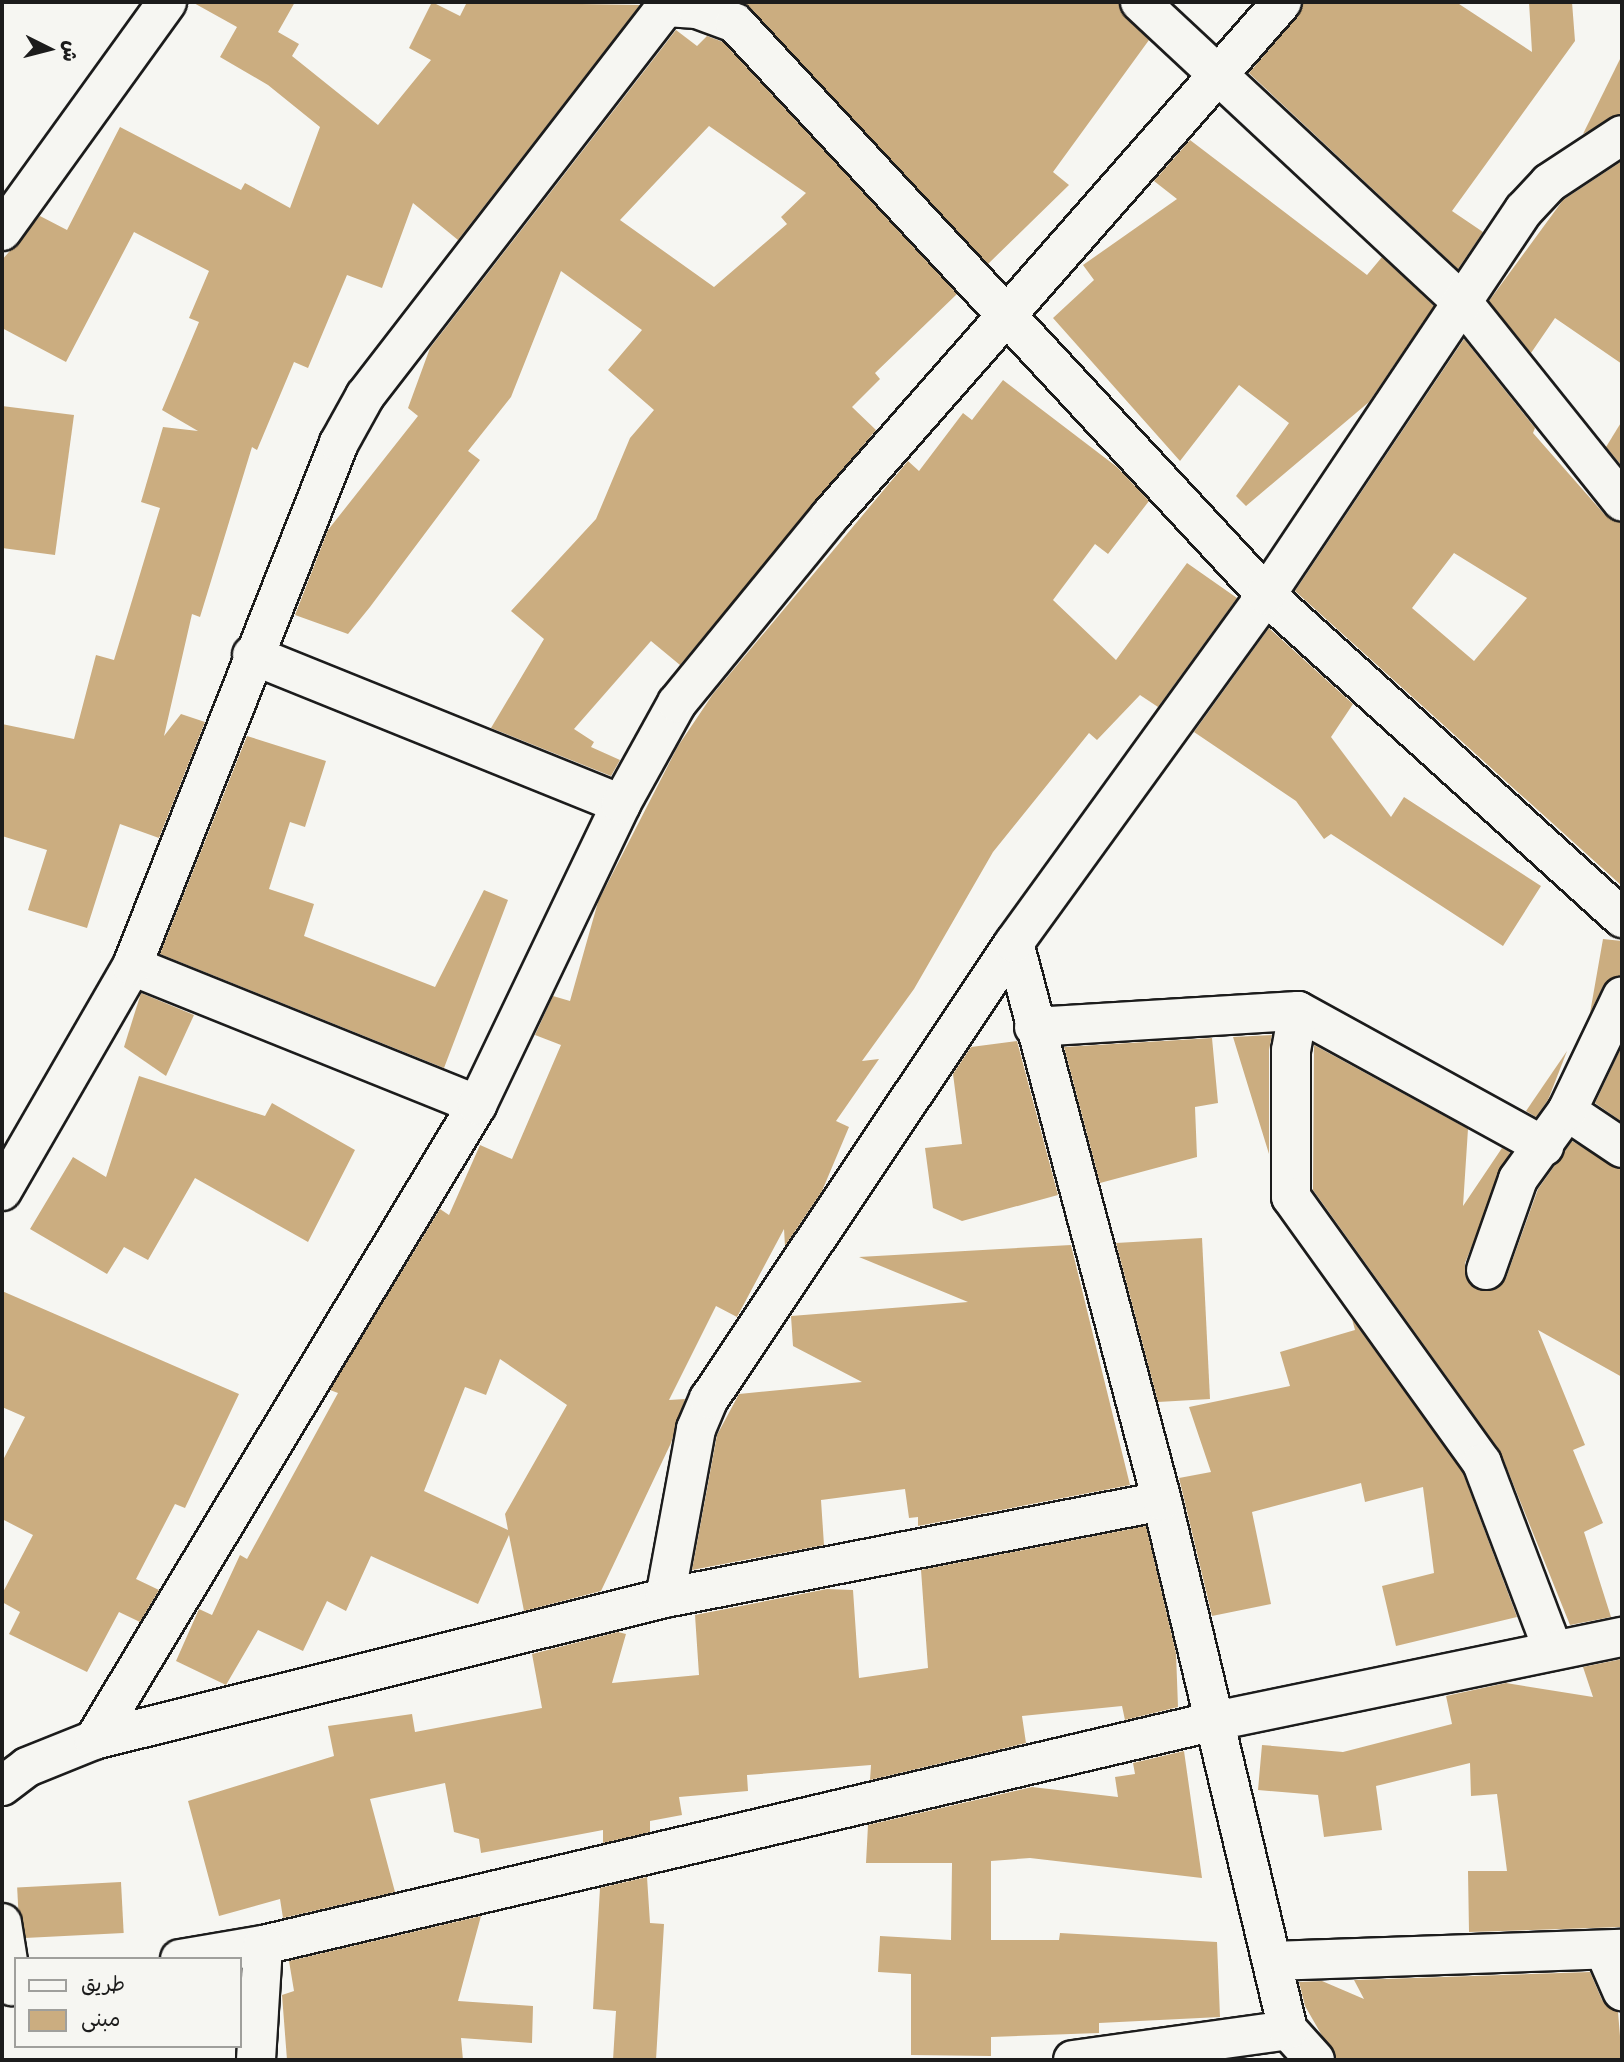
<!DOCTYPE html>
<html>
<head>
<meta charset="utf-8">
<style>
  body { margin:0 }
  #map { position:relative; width:1624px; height:2062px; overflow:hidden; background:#f6f6f2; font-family:Pangolin,"Playpen Sans Arabic",sans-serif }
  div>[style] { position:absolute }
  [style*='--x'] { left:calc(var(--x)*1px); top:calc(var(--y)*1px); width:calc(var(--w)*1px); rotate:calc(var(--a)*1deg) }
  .building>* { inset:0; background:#cbad80; transform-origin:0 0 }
  .roads { filter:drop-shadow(2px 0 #1c1c1c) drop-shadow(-2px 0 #1c1c1c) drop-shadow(0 2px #1c1c1c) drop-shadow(0 -2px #1c1c1c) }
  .minor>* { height:38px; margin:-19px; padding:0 19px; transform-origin:19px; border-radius:19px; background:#f6f6f2 }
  span { translate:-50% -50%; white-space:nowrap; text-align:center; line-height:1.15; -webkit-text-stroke:6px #f6f6f2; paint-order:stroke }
  .frame { position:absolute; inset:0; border:4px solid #1c1c1c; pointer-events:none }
  .legend { position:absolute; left:14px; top:1957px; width:228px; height:91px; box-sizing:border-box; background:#f6f6f2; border:2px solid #9f9f9c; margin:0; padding:9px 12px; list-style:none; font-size:21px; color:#1c1c1c }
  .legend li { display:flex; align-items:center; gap:14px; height:35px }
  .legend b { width:35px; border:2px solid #9f9f9c }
  .north { position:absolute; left:14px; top:14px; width:70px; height:70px; -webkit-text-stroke:5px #f6f6f2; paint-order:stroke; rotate:96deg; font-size:19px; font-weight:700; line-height:28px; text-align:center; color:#1c1c1c }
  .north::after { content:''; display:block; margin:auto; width:24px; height:32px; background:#1c1c1c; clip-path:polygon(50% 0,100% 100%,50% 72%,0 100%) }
</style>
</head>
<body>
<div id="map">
  <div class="building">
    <div style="clip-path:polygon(192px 2px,295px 2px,278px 32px,299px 44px,292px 56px,378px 125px,431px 60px,409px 48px,432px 2px,460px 16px,467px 2px,640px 5px,458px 240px,413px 203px,382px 288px,347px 275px,308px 368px,294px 362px,257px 450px,252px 447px,200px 617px,192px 614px,164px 736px,181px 714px,205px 722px,159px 838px,120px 824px,87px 928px,28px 910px,47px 850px,2px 836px,2px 724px,74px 739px,96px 655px,114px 660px,160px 508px,141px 502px,163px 427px,198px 431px,162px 410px,199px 322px,189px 318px,209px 271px,134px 232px,66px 362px,2px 328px,2px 260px,40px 216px,67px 230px,120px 127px,241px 190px,245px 183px,290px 208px,320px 127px,268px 85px,220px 57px,237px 27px)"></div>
    <div style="clip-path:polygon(742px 2px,1119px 2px,1125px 17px,1149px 40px,1053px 172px,1069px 185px,988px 264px)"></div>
    <div style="clip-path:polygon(1303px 2px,1456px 2px,1532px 52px,1529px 2px,1572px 2px,1575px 41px,1452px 211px,1483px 232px,1458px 269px,1249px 73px,1298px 16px)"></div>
    <div style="clip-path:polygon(evenodd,676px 30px,697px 46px,707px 36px,723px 42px,957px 294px,875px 373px,880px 379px,852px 407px,876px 430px,680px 665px,651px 641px,574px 729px,594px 742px,591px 747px,620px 760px,611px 776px,491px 728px,544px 639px,511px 611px,596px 519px,630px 438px,654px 410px,608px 370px,642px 330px,561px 271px,511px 397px,468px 451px,480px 460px,370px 607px,348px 634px,295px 615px,328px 530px,418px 416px,408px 408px,430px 348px,676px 30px,709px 126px,806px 193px,781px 217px,787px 224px,714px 287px,620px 220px,709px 126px)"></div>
    <div style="clip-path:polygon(1622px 55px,1622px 113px,1583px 134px)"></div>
    <div style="clip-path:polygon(1190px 140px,1367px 275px,1382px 257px,1434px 306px,1369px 402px,1246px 506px,1236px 496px,1289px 423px,1239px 385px,1180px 461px,1053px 318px,1094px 280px,1083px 265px,1177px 199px,1154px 181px)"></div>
    <div style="clip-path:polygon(1622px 161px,1622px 364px,1555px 318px,1531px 353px,1489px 301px,1563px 200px)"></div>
    <div style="clip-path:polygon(evenodd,1464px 339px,1535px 428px,1533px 433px,1605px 515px,1622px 522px,1622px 886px,1295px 591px,1464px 339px,1454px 553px,1527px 598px,1474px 661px,1412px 608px,1454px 553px)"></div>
    <div style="clip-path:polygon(evenodd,1003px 380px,1117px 467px,1149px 501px,1108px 554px,1095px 544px,1053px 600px,1116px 660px,1187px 563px,1237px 598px,1158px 707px,1140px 695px,1097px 740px,1089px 733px,993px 852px,914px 989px,862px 1061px,879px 1059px,836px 1121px,849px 1127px,822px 1191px,785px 1246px,784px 1229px,737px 1317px,716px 1306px,669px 1400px,685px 1399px,671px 1443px,601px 1591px,524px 1611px,509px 1535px,478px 1604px,371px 1556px,346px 1611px,327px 1601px,303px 1651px,258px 1630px,226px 1685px,176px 1661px,199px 1609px,212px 1615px,240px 1555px,247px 1559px,338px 1393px,330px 1390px,440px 1209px,449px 1215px,480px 1145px,512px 1159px,561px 1045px,535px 1035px,553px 996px,570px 1001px,598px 902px,678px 746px,713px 694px,908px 461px,919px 471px,963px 413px,972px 420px,1003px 380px,500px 1359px,567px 1405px,505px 1514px,508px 1530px,424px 1491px,465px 1387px,486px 1395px,500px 1359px)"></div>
    <div style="clip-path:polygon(2px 406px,74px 415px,55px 555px,2px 548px)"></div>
    <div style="clip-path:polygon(1622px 421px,1622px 466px,1606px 447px)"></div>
    <div style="clip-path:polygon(1269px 628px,1353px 704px,1331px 737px,1391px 817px,1404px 797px,1541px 886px,1503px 946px,1331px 834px,1324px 839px,1296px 801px,1194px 732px)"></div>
    <div style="clip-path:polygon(247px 736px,326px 761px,305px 827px,290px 822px,269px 889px,314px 904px,304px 936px,435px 987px,484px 890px,508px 900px,444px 1068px,160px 954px)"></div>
    <div style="clip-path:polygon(1603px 939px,1622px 941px,1622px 974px,1603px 986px,1590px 1013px)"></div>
    <div style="clip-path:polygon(141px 993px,194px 1015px,166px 1076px,124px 1047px)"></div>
    <div style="clip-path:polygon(1272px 1035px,1269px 1050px,1269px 1154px,1233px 1037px)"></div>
    <div style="clip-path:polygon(1212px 1038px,1218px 1103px,1195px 1107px,1197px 1157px,1100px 1183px,1064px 1047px)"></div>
    <div style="clip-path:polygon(1017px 1041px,1058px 1195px,962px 1221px,933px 1208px,925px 1148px,962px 1144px,953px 1074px,971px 1047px)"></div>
    <div style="clip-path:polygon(1314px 1045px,1468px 1129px,1463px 1206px,1502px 1148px,1510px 1152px,1465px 1263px,1465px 1275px,1478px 1290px,1491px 1291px,1506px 1278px,1538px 1189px,1572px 1141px,1622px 1170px,1622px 1377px,1538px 1330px,1585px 1445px,1573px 1450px,1603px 1523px,1584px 1532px,1611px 1617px,1570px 1625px,1500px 1451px,1313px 1190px)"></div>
    <div style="clip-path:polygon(1622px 1046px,1622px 1122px,1595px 1103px)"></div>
    <div style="clip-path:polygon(1567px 1051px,1548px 1100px,1536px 1117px,1526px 1111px)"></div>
    <div style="clip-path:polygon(139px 1076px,265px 1116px,272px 1103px,355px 1150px,308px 1242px,195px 1178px,148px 1260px,124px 1247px,107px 1274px,30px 1229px,73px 1157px,106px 1177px)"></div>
    <div style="clip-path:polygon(1202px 1238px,1210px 1399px,1158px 1402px,1116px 1243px)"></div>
    <div style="clip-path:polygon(1071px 1245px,1130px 1485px,918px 1526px,918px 1517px,909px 1518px,905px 1489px,821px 1500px,824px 1545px,692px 1570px,717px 1435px,739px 1394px,862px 1382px,793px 1346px,791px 1316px,968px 1302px,859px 1257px)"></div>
    <div style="clip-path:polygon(2px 1291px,239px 1394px,185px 1508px,175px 1504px,136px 1579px,159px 1590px,140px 1622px,119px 1612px,87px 1672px,9px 1634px,20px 1612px,2px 1602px,2px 1594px,33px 1535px,2px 1519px,2px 1462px,25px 1417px,2px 1407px)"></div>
    <div style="clip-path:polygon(1352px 1319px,1463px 1473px,1517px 1617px,1396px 1646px,1382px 1586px,1434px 1573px,1423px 1487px,1365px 1502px,1361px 1483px,1252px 1512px,1271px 1604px,1212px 1616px,1179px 1478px,1211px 1472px,1189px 1407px,1290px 1386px,1280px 1352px,1355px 1330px)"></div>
    <div style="clip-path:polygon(1146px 1526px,1176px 1653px,1178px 1707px,1125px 1720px,1122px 1706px,1022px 1716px,1026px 1743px,870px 1780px,871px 1765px,747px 1775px,748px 1791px,679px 1797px,682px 1815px,650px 1821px,650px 1832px,603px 1843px,603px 1830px,481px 1853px,479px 1839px,454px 1832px,445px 1783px,370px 1799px,395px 1892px,283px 1918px,280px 1899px,219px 1916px,188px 1801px,334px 1756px,328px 1726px,412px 1714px,415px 1732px,542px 1708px,532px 1654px,618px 1632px,626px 1634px,612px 1683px,699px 1675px,695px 1615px,827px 1589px,853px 1590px,859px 1678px,928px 1668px,921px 1570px)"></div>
    <div style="clip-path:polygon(1622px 1659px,1622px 1927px,1469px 1932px,1468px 1871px,1507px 1871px,1497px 1794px,1471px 1796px,1470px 1763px,1376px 1786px,1382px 1830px,1324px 1837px,1318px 1795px,1258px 1790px,1262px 1745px,1343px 1752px,1452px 1724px,1446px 1696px,1506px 1683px,1593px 1697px,1583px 1667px)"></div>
    <div style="clip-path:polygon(1184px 1751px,1202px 1878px,1030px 1858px,991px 1861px,991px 1940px,1059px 1940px,1060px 1933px,1217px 1942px,1220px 2017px,1099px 2023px,1099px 2033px,991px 2037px,991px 2056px,911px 2055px,911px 1974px,878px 1972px,880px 1936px,951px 1940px,952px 1863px,866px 1863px,868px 1825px,1032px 1787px,1118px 1797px,1115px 1777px,1135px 1774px,1133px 1763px)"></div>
    <div style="clip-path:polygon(647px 1877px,650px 1923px,664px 1924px,656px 2060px,613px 2060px,616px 2011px,593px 2009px,600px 1888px)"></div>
    <div style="left:121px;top:1882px;width:51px;height:104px;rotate:87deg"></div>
    <div style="clip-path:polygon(481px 1916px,458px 2001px,533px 2006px,532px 2043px,461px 2038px,463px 2060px,287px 2060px,282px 1995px,294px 1991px,289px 1961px)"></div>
    <div style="clip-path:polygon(1590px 1972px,1602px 2000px,1618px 2012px,1622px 2060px,1336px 2060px,1305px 2006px,1299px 1982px,1322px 1981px,1364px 1999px,1354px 1980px)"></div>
  </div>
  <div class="roads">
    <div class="minor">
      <div style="--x:1140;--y:2;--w:443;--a:43"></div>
      <div style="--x:1464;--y:304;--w:253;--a:51.3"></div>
      <div style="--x:2;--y:231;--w:282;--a:-54.2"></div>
      <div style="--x:252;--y:655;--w:398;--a:22"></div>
      <div style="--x:132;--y:966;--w:372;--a:21.9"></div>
      <div style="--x:1298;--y:1011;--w:281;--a:28.8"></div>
      <div style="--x:1034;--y:1027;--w:264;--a:-3.5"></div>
      <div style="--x:1298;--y:1011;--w:40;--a:100"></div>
      <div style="--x:1291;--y:1050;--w:147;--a:90"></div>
      <div style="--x:1291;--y:1197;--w:327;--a:54.3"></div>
      <div style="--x:1482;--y:1463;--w:200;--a:69.2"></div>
      <div style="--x:1567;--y:1111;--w:66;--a:33.9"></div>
      <div style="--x:2;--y:1191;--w:260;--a:-60"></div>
      <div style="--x:132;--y:966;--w:562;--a:-68.41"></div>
      <div style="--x:339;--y:443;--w:54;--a:-61"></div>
      <div style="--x:365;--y:396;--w:492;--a:-52.3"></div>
      <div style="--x:666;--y:7;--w:31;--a:4"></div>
      <div style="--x:697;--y:9;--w:40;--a:20.2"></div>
      <div style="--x:735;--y:23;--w:780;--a:47.13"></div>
      <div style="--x:1266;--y:595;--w:481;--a:42.2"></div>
      <div style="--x:1486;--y:1270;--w:96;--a:-70.6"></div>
      <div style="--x:1518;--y:1179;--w:84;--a:-54.2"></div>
      <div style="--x:1567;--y:1111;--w:127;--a:-64.4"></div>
      <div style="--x:665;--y:1598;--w:172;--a:-79.6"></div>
      <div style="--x:696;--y:1429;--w:33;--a:-67"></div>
      <div style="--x:709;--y:1399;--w:549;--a:-56.22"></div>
      <div style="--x:94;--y:1740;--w:588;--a:-13.97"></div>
      <div style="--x:665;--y:1598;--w:506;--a:-11.04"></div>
      <div style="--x:2;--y:1786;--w:31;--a:-37"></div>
      <div style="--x:27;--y:1767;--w:72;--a:-21.9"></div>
      <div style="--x:94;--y:1740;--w:742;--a:-58.9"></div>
      <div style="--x:477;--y:1105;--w:334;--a:-64.4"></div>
      <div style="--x:621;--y:804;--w:115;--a:-61"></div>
      <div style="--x:677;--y:703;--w:242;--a:-50.7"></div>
      <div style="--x:830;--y:516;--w:684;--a:-48.67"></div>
      <div style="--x:2;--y:1923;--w:64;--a:81"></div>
      <div style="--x:1605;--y:1952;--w:43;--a:66.4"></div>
      <div style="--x:180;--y:1959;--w:84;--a:-9.6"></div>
      <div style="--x:263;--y:1945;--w:978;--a:-13.24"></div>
      <div style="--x:1215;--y:1721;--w:416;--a:-11.7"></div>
      <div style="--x:1272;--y:1961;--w:350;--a:-2"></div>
      <div style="--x:256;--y:2060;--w:115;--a:-86.5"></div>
      <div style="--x:1073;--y:2060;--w:217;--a:-7.9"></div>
      <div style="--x:1315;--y:2060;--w:40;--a:-132"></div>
      <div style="--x:1288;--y:2030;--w:544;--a:-103.4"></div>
      <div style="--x:1162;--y:1501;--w:577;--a:-104.85"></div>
      <div style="--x:1014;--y:943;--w:430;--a:-54.1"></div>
      <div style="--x:1266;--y:595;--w:463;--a:-56.2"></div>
      <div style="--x:1524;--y:210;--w:37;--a:-47"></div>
      <div style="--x:1549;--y:183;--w:87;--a:-33.3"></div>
    </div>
  </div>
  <div class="frame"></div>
  <ul class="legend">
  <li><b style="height:9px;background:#f6f6f2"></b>طريق</li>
  <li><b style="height:19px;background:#cbad80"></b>مبنى</li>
  </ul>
  <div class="north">ش</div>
</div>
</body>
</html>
